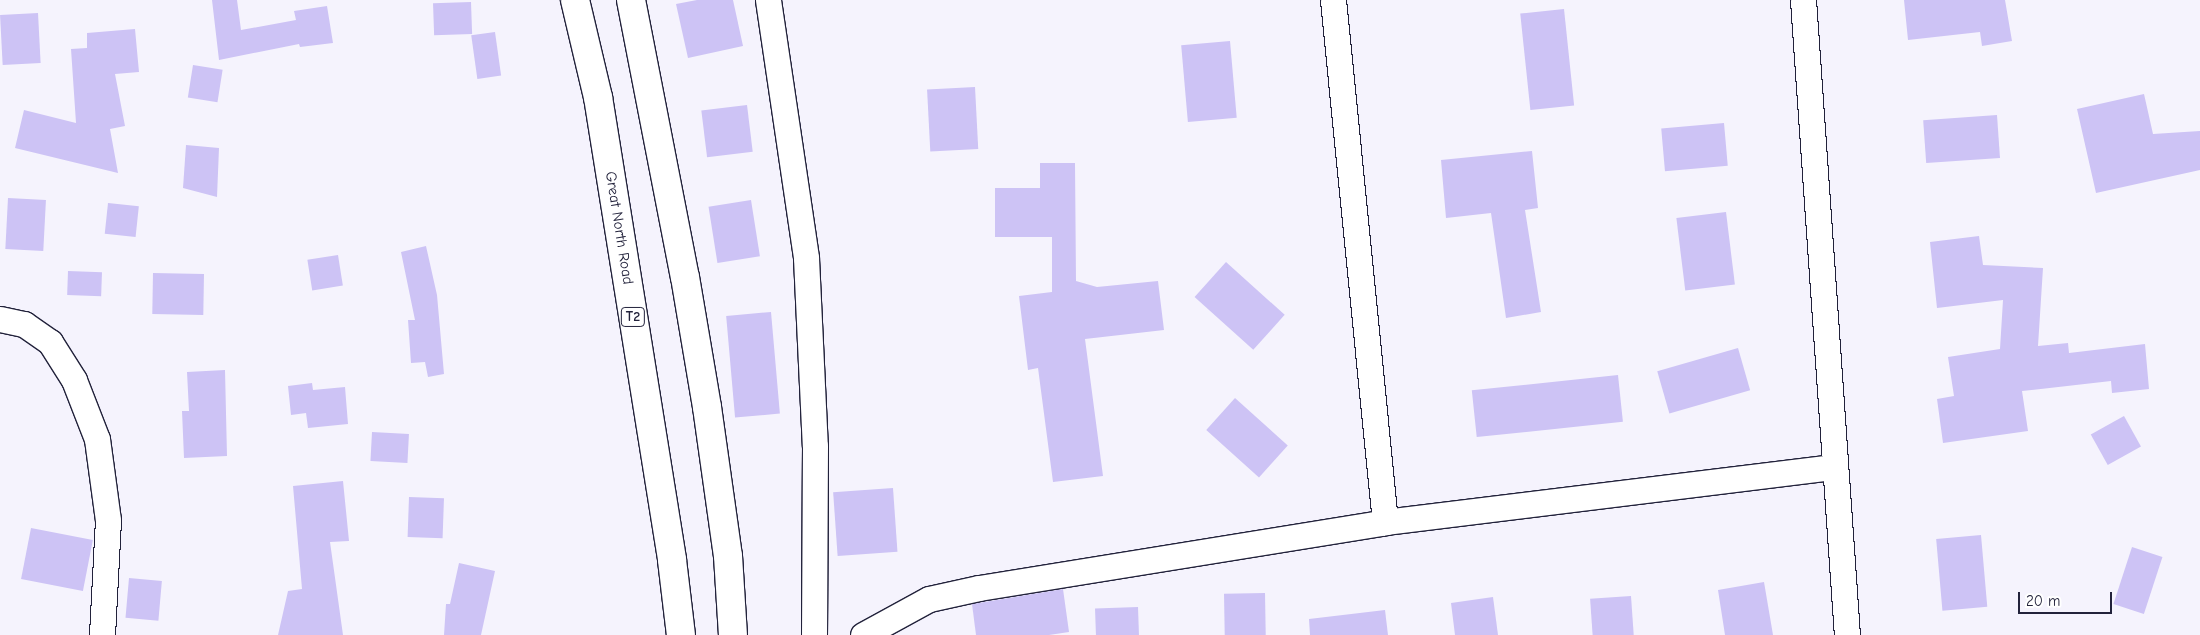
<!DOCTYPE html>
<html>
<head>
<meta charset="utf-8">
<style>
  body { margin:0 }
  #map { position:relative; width:2200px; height:635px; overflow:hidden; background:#f5f3fd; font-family:"Comic Neue",sans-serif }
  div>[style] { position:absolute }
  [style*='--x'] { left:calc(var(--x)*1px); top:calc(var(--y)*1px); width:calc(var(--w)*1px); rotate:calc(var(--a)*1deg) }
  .building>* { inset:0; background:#cdc3f5; transform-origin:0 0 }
  .roads { filter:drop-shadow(1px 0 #22223b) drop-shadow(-1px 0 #22223b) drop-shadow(0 1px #22223b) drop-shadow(0 -1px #22223b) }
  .street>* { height:25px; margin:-12.5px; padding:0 12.5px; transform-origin:12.5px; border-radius:12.5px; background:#fff }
  .highway>* { height:28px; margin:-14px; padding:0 14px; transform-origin:14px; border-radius:14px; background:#fff }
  span { translate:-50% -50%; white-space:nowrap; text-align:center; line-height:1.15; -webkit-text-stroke:4px #fff; paint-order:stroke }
  .shield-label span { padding:1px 4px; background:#fff; border:1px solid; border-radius:4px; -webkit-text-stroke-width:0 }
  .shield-label { font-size:14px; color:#22223b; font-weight:700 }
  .street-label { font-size:15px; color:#22223b }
  .scale { position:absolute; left:2018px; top:592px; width:94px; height:22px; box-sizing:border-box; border:2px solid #22223b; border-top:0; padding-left:6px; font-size:15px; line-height:18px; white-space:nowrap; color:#22223b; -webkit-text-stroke:4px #fff; paint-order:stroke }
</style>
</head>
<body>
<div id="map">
  <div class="building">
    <div style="clip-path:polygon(212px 0,237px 0,241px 30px,296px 20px,294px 11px,327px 6px,333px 43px,300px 47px,299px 44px,219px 60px)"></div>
    <div style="clip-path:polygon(697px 0,733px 0,743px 46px,688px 58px,676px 4px)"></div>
    <div style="clip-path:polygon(1904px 0,2005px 0,2012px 41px,1982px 46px,1980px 32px,1908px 40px)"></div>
    <div style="left:471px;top:2px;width:32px;height:38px;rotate:88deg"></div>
    <div style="left:1564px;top:9px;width:97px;height:44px;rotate:84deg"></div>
    <div style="left:38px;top:13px;width:50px;height:38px;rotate:87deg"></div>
    <div style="clip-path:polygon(135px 29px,139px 72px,115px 74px,125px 126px,110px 129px,118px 173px,15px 148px,24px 110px,76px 123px,71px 49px,87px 48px,87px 33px)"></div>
    <div style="left:495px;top:32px;width:44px;height:24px;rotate:82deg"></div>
    <div style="left:1230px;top:41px;width:77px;height:49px;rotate:85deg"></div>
    <div style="left:193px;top:65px;width:30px;height:33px;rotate:9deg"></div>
    <div style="left:975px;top:87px;width:62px;height:48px;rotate:87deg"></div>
    <div style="clip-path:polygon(2144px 94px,2153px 134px,2200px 131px,2200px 170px,2096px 193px,2077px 109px)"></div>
    <div style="left:747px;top:105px;width:47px;height:46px;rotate:83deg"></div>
    <div style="left:1997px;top:115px;width:43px;height:74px;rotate:86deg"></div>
    <div style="left:1724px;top:123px;width:43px;height:63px;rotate:85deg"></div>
    <div style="clip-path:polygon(186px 145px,219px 148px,217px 197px,183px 188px)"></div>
    <div style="clip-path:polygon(1532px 151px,1538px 208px,1525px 210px,1541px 312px,1506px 318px,1491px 213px,1446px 218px,1441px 160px)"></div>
    <div style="clip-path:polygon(1040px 163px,1075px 163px,1076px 281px,1097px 287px,1158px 281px,1164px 330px,1085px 339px,1103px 476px,1053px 482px,1038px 368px,1028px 370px,1019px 296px,1052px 292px,1052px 237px,995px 237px,995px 188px,1040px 188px)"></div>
    <div style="left:8px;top:198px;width:38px;height:51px;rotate:3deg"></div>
    <div style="left:751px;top:200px;width:57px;height:43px;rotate:81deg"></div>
    <div style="left:108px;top:203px;width:31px;height:31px;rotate:6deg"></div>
    <div style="left:1726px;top:212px;width:73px;height:50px;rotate:83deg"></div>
    <div style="clip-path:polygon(1979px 236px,1983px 265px,2043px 268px,2038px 346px,2068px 343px,2069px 353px,2145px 344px,2149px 389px,2112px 393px,2111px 381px,2022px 391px,2028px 431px,1943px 443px,1937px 399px,1954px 396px,1948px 357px,2000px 349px,2003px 300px,1937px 308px,1930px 242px)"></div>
    <div style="clip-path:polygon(426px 246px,437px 295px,444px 374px,428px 377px,425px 362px,411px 363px,408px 320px,415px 320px,401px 252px)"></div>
    <div style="left:338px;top:255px;width:31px;height:31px;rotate:81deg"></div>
    <div style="left:1226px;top:262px;width:79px;height:47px;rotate:42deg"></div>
    <div style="left:68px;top:271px;width:34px;height:24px;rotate:2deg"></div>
    <div style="left:153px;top:273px;width:51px;height:41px;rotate:1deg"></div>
    <div style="left:771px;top:312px;width:102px;height:45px;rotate:85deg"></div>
    <div style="left:1738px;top:348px;width:44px;height:84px;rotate:74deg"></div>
    <div style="clip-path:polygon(225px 370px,227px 456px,184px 458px,182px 411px,189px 411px,187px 372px)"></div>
    <div style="left:1618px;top:375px;width:47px;height:147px;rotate:84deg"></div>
    <div style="clip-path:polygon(312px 383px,313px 390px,345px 387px,348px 424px,308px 428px,306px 413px,291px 415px,288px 386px)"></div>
    <div style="left:1235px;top:398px;width:71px;height:43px;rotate:42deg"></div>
    <div style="left:2124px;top:416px;width:35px;height:38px;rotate:61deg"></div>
    <div style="left:372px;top:432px;width:37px;height:29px;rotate:3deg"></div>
    <div style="clip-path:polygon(343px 481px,349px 541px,330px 542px,343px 635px,278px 635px,288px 591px,302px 589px,293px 486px)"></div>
    <div style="left:893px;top:488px;width:64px;height:60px;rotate:86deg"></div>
    <div style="left:409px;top:497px;width:35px;height:40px;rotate:2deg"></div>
    <div style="left:31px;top:528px;width:63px;height:52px;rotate:11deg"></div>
    <div style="left:1981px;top:535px;width:72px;height:45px;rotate:85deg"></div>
    <div style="left:2132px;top:547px;width:32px;height:60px;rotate:18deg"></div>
    <div style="clip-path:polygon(459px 563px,495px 571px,481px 635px,444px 635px,446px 604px,450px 604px)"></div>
    <div style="left:129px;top:578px;width:33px;height:40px;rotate:5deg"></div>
    <div style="clip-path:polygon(1764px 582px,1773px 635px,1725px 635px,1718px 590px)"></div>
    <div style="clip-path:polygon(1063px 589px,1069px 632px,1049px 635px,976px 635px,972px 604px)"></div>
    <div style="left:1265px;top:593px;width:42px;height:41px;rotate:89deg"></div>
    <div style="left:1631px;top:596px;width:39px;height:41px;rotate:86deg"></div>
    <div style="clip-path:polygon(1493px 597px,1498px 635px,1455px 635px,1451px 603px)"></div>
    <div style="left:1138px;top:607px;width:28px;height:43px;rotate:88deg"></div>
    <div style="clip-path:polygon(1385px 610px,1388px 635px,1310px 635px,1309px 619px)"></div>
  </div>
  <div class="roads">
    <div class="street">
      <div style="--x:768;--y:0;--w:261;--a:81.6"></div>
      <div style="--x:806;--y:258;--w:188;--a:87.3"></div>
      <div style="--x:815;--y:446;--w:189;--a:90.3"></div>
      <div style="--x:1333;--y:0;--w:525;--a:84.31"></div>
      <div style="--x:1803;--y:0;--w:637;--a:86.04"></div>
      <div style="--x:0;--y:319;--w:25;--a:12"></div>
      <div style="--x:24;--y:324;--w:32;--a:35"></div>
      <div style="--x:50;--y:342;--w:45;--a:57.7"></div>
      <div style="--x:74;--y:380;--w:63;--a:68.7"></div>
      <div style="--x:97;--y:439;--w:82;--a:82.3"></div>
      <div style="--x:108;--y:520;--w:115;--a:93"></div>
      <div style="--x:863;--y:635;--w:75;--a:-28.6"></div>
      <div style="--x:929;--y:599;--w:51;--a:-12.4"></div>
      <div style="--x:979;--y:588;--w:411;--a:-9.2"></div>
      <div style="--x:1385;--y:522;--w:452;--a:-7"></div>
    </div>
    <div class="highway">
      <div style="--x:575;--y:0;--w:100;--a:76.7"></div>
      <div style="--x:598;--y:97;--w:469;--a:80.9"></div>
      <div style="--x:672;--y:560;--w:76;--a:83.2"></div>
      <div style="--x:631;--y:0;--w:282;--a:79"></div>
      <div style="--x:685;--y:277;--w:132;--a:80.4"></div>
      <div style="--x:707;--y:407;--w:150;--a:82"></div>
      <div style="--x:728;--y:556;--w:79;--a:86.4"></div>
    </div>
  </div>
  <div class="shield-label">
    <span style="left:633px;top:317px">T2</span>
  </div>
  <div class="street-label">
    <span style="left:619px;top:228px;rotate:81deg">Great North Road</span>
  </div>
  <div class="scale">20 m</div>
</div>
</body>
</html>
